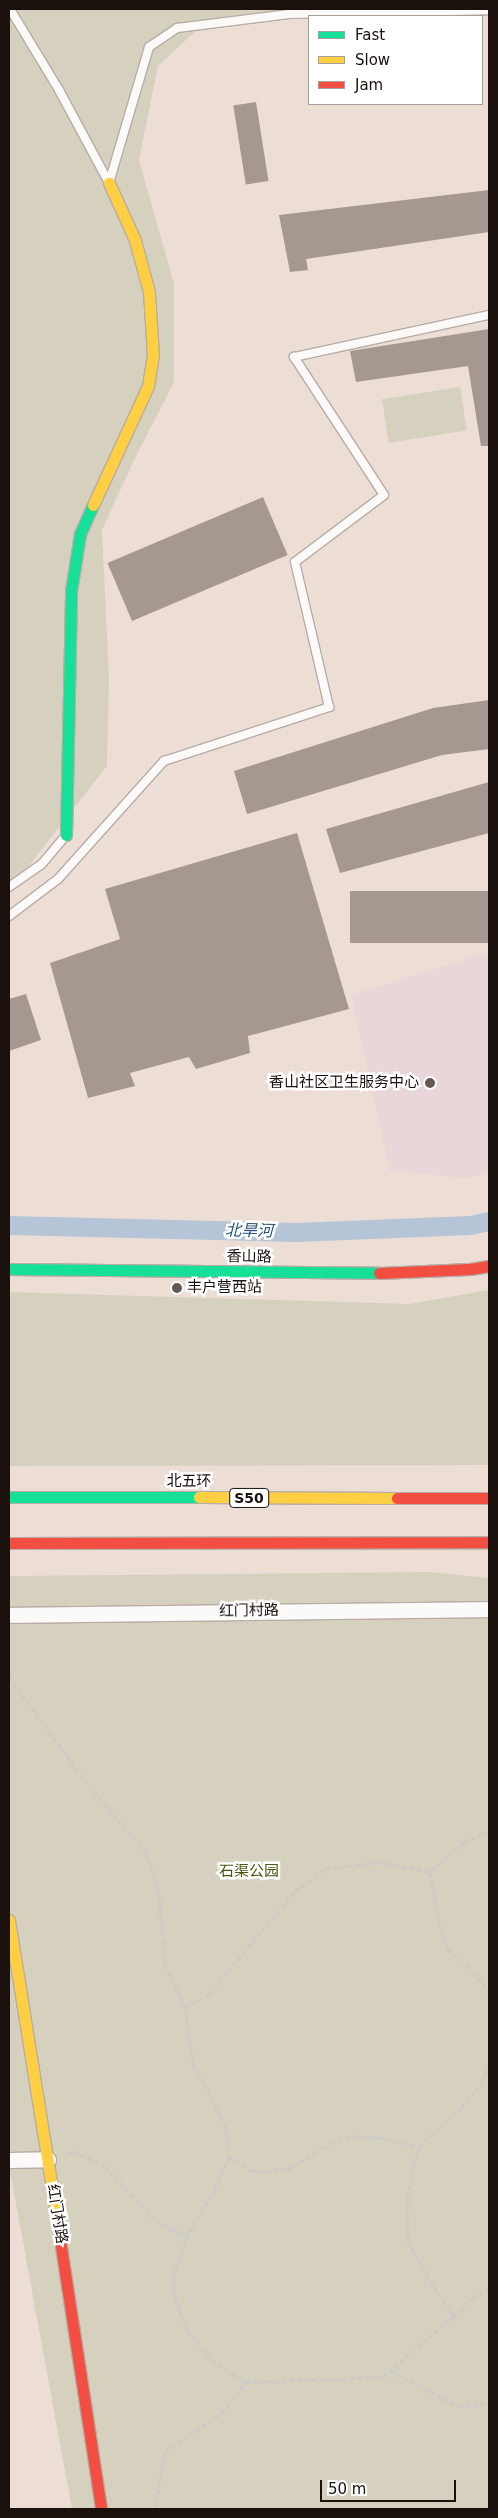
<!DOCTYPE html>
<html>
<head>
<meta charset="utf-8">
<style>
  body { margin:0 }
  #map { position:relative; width:498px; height:2518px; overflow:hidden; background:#ecded5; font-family:"DejaVu Sans","Noto Sans SC",sans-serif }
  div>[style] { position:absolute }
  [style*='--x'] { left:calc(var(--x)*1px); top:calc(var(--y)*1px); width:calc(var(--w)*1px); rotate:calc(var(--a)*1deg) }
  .medical>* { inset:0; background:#e9d6d9 }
  .green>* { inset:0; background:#d5d1be; transform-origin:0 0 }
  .canal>* { height:19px; margin:-9.5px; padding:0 9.5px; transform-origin:9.5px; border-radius:9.5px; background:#b5c4d6 }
  .building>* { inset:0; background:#a49890; transform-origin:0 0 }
  .path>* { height:3px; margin-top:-1.5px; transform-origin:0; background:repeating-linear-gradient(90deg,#cecac7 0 5px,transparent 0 7.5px) }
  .roads { filter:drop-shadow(1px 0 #b8aca6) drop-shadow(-1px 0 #b8aca6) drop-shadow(0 1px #b8aca6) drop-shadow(0 -1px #b8aca6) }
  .lane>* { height:8px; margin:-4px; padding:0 4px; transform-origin:4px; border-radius:4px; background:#fcfaf9 }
  .street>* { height:15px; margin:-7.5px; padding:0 7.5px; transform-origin:7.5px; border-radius:7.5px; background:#fcfaf9 }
  .fast>* { height:11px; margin:-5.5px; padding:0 5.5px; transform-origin:5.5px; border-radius:5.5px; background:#16e098 }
  .slow>* { height:11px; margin:-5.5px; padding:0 5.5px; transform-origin:5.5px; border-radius:5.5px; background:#ffcf43 }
  .jam>* { height:11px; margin:-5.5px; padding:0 5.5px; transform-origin:5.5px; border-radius:5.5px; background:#f24e42 }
  .dots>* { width:14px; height:14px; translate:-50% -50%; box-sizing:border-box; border:2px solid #fff; border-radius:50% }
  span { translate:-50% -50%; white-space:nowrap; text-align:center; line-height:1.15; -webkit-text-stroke:5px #fff; paint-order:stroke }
  .shield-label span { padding:1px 4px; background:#fff; border:1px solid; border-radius:4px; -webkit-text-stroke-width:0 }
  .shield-label { font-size:14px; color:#1a110c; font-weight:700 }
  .poi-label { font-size:15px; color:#1a110c }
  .right { translate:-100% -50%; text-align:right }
  .left { translate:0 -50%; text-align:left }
  .street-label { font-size:15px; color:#1a110c }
  .park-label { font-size:15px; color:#4e5215 }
  .water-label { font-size:16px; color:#265179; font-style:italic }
  .frame { position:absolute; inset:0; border:10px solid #1a110c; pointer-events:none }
  .legend { position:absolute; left:308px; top:15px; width:175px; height:90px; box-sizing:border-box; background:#fff; border:1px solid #a3a09e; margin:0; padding:6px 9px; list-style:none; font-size:15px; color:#1a110c }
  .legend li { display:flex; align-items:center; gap:10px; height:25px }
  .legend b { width:25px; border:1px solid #a3a09e }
  .scale { position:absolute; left:320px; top:2480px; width:136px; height:22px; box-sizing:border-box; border:2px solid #1a110c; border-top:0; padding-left:6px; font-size:15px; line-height:18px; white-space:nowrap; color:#1a110c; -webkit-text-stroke:4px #fff; paint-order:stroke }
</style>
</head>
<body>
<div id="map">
  <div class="medical">
    <div style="clip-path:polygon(489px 952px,489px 1174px,464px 1178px,390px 1171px,351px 995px)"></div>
  </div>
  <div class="green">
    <div style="clip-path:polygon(9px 9px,489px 9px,289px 14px,201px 26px,158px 66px,139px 160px,174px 284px,174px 382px,134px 460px,102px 530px,109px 678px,107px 766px,9px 891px)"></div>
    <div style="left:460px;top:387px;width:44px;height:79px;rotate:81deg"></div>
    <div style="clip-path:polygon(489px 1290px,489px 1465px,9px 1466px,9px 1292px,410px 1304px)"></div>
    <div style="clip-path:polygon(428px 1572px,489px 1578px,489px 2509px,72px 2509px,9px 2166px,9px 1576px)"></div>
  </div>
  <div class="canal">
    <div style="--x:9;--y:1225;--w:287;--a:1.4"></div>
    <div style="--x:296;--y:1232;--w:174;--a:-2.3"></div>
    <div style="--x:470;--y:1225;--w:19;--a:-12"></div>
  </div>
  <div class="building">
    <div style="left:256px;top:102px;width:80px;height:23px;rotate:81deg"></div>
    <div style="clip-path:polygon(489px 190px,489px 232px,306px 259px,308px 270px,290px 272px,279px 215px)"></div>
    <div style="clip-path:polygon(489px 329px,489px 446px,481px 446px,468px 366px,356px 382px,350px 351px)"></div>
    <div style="left:263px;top:497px;width:63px;height:169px;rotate:67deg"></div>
    <div style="clip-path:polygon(489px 700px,489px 749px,442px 755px,247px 814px,234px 771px,433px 708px)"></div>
    <div style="clip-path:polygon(489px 782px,489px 833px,340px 873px,326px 829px)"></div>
    <div style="clip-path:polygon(297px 833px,349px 1009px,248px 1036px,250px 1053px,196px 1069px,189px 1057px,130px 1073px,135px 1086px,88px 1098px,50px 963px,120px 939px,105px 889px)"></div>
    <div style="left:489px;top:891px;width:52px;height:139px;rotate:90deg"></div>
    <div style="clip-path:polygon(26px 994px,41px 1040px,9px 1051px,9px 999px)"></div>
  </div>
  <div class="path">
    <div style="--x:9;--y:1677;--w:135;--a:53.7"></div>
    <div style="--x:89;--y:1786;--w:87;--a:49.2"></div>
    <div style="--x:146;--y:1852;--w:36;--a:71"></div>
    <div style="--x:158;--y:1886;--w:78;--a:84.9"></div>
    <div style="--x:165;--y:1964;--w:47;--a:65.1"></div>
    <div style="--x:185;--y:2007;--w:58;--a:82"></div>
    <div style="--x:193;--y:2064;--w:68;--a:61.9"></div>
    <div style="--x:225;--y:2124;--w:33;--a:83"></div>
    <div style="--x:229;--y:2157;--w:35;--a:114"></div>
    <div style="--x:215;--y:2189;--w:53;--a:120.4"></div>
    <div style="--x:188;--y:2235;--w:39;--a:111"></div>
    <div style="--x:174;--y:2271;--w:26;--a:88"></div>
    <div style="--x:175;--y:2297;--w:35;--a:70"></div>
    <div style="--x:187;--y:2330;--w:40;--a:51"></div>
    <div style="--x:212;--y:2361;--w:39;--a:32"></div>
    <div style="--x:489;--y:1831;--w:27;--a:156"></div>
    <div style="--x:464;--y:1842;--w:45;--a:138.6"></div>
    <div style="--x:430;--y:1872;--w:53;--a:80.2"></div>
    <div style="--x:439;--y:1924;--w:27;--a:70"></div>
    <div style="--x:448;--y:1949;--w:26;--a:40"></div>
    <div style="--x:468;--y:1966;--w:31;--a:50"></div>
    <div style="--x:488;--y:1990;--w:6;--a:81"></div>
    <div style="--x:185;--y:2007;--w:27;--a:-28"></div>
    <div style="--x:209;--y:1994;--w:134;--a:-50.1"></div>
    <div style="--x:295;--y:1891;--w:37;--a:-36"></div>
    <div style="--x:325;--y:1869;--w:55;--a:-7.3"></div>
    <div style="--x:380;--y:1862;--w:51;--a:11.3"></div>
    <div style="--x:67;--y:2154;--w:8;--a:-23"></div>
    <div style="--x:74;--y:2151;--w:34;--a:26"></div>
    <div style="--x:105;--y:2166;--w:76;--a:47.1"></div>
    <div style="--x:157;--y:2222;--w:34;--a:23"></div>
    <div style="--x:229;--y:2157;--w:27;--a:31"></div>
    <div style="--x:252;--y:2171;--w:35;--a:-2"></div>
    <div style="--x:287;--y:2170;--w:44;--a:-31.9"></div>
    <div style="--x:324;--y:2147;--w:31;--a:-21"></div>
    <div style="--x:353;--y:2136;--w:28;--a:4"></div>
    <div style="--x:381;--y:2138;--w:39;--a:12"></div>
    <div style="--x:454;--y:2316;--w:25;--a:-43"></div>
    <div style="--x:472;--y:2299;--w:20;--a:-33"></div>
    <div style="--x:390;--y:2371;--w:76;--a:27.2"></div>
    <div style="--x:458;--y:2406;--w:31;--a:-4"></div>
    <div style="--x:155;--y:2509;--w:58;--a:-80"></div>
    <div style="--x:165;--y:2452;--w:69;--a:-34.4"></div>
    <div style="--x:222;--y:2413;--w:39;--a:-53"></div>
    <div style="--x:245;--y:2382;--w:138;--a:-2.1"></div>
    <div style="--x:383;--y:2377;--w:94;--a:-40.7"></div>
    <div style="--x:454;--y:2316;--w:39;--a:-125"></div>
    <div style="--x:432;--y:2284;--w:49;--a:-119.2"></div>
    <div style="--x:408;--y:2241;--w:44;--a:-91.3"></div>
    <div style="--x:407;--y:2197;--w:52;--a:-76.8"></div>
    <div style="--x:419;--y:2146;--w:57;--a:-42.1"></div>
    <div style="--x:461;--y:2108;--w:33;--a:-50"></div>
    <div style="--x:482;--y:2083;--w:19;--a:-69"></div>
  </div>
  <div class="roads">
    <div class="lane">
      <div style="--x:10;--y:9;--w:95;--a:58.8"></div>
      <div style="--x:59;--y:90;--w:106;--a:61.7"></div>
      <div style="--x:109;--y:183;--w:142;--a:-73.6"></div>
      <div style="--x:149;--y:47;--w:34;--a:-34"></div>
      <div style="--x:177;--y:28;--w:113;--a:-7.1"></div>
      <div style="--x:289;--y:14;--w:200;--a:-1.1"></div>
      <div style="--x:9;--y:887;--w:39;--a:-35"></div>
      <div style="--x:41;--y:865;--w:39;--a:-50"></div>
      <div style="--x:9;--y:916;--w:61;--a:-37.1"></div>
      <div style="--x:58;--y:879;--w:159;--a:-48.1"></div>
      <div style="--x:164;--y:761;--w:174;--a:-18.1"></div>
      <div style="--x:329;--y:707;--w:149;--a:-103.2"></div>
      <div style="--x:295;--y:562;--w:111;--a:-37"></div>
      <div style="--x:384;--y:495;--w:165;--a:-123.1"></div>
      <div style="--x:294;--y:357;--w:199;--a:-12.2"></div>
    </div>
    <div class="street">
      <div style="--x:9;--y:1615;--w:480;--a:-0.7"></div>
      <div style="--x:9;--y:2160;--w:39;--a:-1"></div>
    </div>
    <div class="fast">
      <div style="--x:66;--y:835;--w:244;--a:-88.8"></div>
      <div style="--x:71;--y:591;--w:58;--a:-81"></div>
      <div style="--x:80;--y:534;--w:32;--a:-66"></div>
      <div style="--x:9;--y:1269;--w:370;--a:0.6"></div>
      <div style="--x:9;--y:1497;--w:190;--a:0"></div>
    </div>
    <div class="slow">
      <div style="--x:93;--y:505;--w:131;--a:-65.2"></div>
      <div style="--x:148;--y:386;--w:30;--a:-81"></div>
      <div style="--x:153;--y:356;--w:64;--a:-93.6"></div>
      <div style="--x:149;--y:292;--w:54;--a:-105.1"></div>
      <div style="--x:135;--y:240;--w:63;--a:-114.5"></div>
      <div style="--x:199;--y:1497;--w:198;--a:0.3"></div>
      <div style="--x:9;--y:1920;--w:324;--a:80.9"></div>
    </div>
    <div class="jam">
      <div style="--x:379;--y:1273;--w:91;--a:-2.5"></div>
      <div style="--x:470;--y:1269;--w:19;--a:-9"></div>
      <div style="--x:397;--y:1498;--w:92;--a:0"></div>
      <div style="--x:9;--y:1543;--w:480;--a:-0.1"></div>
      <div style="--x:60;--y:2240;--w:272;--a:81.3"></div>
    </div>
  </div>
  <div class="dots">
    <div style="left:430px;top:1083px;background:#645952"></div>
    <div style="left:177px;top:1288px;background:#645952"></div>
  </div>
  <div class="shield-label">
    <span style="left:249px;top:1498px">S50</span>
  </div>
  <div class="poi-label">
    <span class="right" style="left:419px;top:1083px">香山社区卫生服务中心</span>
    <span class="left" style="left:187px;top:1288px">丰户营西站</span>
  </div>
  <div class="street-label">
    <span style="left:249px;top:1257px;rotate:1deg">香山路</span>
    <span style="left:189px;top:1482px">北五环</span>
    <span style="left:249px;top:1611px;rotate:-1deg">红门村路</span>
    <span style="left:57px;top:2214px;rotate:81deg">红门村路</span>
  </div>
  <div class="park-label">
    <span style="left:249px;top:1872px">石渠公园</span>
  </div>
  <div class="water-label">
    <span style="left:249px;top:1231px;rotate:1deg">北旱河</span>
  </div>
  <div class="frame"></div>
  <ul class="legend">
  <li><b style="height:6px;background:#16e098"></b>Fast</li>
  <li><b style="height:6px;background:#ffcf43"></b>Slow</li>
  <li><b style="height:6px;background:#f24e42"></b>Jam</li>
  </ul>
  <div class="scale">50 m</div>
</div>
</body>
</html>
